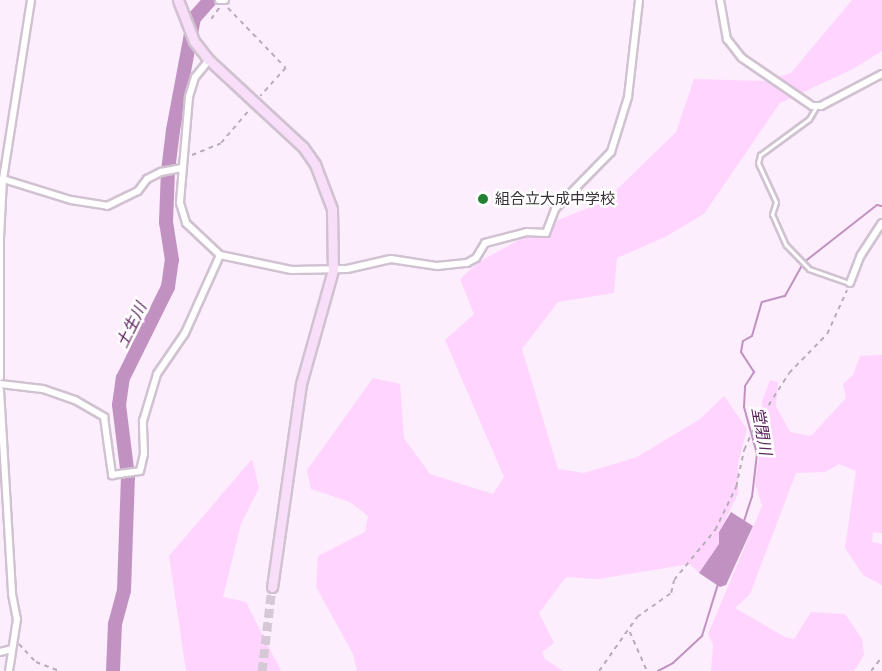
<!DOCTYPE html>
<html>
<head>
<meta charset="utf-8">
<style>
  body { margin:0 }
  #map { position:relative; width:882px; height:671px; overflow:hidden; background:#fceefc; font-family:"Noto Sans","Noto Sans JP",sans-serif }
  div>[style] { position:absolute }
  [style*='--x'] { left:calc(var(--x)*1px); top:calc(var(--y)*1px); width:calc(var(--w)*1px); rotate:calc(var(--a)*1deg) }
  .green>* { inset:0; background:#ffd4ff }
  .water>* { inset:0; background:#c192c1 }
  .stream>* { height:2px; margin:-1px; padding:0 1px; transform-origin:1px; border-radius:1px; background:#c192c1 }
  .river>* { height:14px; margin:-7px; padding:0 7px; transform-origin:7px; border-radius:7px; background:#c192c1 }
  .secondary-tunnel>* { height:9px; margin-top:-4.5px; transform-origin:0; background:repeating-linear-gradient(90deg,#d5c9d5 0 9px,transparent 0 13.5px) }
  .path>* { height:1.5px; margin-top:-0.75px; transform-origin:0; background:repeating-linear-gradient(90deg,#b7adb7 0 4.5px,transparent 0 9px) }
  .roads { filter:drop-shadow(2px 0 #d0c2d0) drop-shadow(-2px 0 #d0c2d0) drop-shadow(0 2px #d0c2d0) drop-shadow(0 -2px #d0c2d0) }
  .lane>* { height:3px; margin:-1.5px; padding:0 1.5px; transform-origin:1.5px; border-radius:1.5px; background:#fff }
  .street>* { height:6px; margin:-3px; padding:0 3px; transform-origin:3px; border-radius:3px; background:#fff }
  .secondary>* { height:9px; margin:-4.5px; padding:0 4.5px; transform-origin:4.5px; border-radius:4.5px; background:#f8def8 }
  .dots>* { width:16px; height:16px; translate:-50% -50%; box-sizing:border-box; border:3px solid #fff; border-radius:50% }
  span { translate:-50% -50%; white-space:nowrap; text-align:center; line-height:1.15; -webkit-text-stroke:5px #fff; paint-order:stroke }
  .poi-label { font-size:15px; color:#383338 }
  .left { translate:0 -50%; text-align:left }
  .water-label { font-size:16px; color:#5a215c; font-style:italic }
</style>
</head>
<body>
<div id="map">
  <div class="green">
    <div style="clip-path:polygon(852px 0,882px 0,882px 51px,853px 69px,780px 103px,704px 214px,665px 237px,617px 258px,614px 293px,558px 302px,522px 349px,558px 469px,584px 473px,637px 457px,700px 419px,724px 396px,747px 429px,738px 464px,738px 494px,719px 532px,720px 544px,699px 573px,690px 564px,598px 579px,566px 577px,539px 613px,554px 643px,542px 652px,545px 659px,563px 671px,357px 671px,353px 654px,316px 587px,318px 556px,365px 532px,368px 516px,350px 502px,311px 489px,307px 470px,373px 378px,400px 384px,404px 438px,430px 474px,493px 494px,504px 477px,445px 340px,474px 314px,460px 279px,479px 262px,546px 225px,605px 201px,676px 132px,694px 79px,765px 81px,791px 73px)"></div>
    <div style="clip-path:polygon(882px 355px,882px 533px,873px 532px,872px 542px,882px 544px,882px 585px,863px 575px,845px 548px,856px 471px,839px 464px,825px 472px,796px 473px,750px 594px,735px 608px,785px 637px,794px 639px,811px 612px,845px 614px,862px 639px,864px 655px,854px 671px,711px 671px,713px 645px,708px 634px,762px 506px,755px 483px,762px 438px,762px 401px,770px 380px,778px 382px,776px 406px,790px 432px,811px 436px,846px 398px,843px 384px,853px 375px,860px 356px)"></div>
    <div style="clip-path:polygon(252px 459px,259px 488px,241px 524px,223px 597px,246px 602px,281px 671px,186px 671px,169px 556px)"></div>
  </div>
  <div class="water">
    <div style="clip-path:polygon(731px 512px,753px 526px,726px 585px,720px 587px,699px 573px,719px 544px,719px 532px)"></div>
  </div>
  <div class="stream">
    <div style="--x:744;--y:521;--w:25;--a:-72"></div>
    <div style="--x:752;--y:497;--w:43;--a:-83.4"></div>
    <div style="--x:757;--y:454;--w:49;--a:-105.5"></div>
    <div style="--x:744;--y:407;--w:21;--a:-87"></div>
    <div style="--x:745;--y:386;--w:17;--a:-57"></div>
    <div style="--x:754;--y:372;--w:24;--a:-123"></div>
    <div style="--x:741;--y:352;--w:11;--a:-80"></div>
    <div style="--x:743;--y:341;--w:10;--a:-29"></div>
    <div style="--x:752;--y:336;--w:35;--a:-74"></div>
    <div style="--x:762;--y:302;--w:24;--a:-15"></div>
    <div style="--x:785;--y:296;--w:38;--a:-61"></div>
    <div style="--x:803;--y:263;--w:94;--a:-38.1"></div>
    <div style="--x:877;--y:205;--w:5;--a:11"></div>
    <div style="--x:658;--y:671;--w:17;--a:-28"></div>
    <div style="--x:673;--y:663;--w:40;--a:-43"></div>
    <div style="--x:702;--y:636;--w:54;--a:-72.9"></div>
  </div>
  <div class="river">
    <div style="--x:113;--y:671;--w:47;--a:-87.6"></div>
    <div style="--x:115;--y:624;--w:35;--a:-75"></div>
    <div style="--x:124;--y:590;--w:113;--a:-88"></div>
    <div style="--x:128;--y:477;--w:73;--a:-97.1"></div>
    <div style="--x:119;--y:405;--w:27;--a:-82"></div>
    <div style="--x:123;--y:378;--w:102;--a:-63.7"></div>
    <div style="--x:168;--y:287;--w:27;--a:-82"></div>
    <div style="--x:172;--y:260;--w:38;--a:-99"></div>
    <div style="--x:166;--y:222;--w:51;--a:-87.8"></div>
    <div style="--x:168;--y:171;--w:41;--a:-83"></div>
    <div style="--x:173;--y:130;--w:114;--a:-79.4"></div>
    <div style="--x:194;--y:18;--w:24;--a:-48"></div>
  </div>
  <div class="secondary-tunnel">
    <div style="--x:262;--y:671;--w:85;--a:-83.2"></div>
  </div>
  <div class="path">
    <div style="--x:228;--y:8;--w:83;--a:46"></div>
    <div style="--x:286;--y:68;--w:38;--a:132"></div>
    <div style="--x:211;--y:19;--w:14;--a:-54"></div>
    <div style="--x:192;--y:155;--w:31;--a:-22"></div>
    <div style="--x:221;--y:143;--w:45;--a:-49.5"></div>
    <div style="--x:630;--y:632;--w:43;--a:66.4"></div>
    <div style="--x:19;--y:644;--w:25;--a:47"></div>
    <div style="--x:36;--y:662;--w:26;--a:21"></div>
    <div style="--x:599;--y:671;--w:66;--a:-54.9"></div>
    <div style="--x:637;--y:617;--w:42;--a:-35.2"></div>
    <div style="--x:671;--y:593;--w:13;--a:-77"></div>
    <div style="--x:674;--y:580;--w:65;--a:-50.6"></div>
    <div style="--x:715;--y:530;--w:48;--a:-64"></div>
    <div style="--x:736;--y:487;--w:38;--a:-78"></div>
    <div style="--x:744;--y:450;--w:24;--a:-66"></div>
    <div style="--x:754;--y:428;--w:65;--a:-57.5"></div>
    <div style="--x:789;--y:373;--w:54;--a:-45.7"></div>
    <div style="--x:827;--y:334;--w:48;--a:-65.6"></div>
    <div style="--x:871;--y:671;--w:18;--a:-52"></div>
  </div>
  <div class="roads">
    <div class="lane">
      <div style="--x:816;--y:107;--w:14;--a:120"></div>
      <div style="--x:809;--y:119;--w:61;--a:143.7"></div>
      <div style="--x:760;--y:155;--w:8;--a:104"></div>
      <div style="--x:758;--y:163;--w:43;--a:65.2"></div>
      <div style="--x:776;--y:202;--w:13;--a:108"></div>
      <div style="--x:772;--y:214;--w:34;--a:66"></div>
      <div style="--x:786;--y:245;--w:33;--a:46"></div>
      <div style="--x:809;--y:269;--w:42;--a:19.3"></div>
    </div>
    <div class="street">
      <div style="--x:219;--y:0;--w:6;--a:0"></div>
      <div style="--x:720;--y:0;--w:40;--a:80"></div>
      <div style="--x:727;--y:39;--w:24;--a:52"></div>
      <div style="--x:742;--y:58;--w:85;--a:34.4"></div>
      <div style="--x:812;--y:106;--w:9;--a:0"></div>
      <div style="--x:821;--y:106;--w:69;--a:-27.7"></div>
      <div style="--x:209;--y:60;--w:22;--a:129"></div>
      <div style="--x:195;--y:77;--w:21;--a:107"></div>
      <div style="--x:189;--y:97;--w:106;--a:94.9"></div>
      <div style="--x:180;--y:203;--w:21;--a:73"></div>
      <div style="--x:186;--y:223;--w:47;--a:43.3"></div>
      <div style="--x:220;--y:255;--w:73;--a:11.9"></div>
      <div style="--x:291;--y:270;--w:56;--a:-1"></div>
      <div style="--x:347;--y:269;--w:45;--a:-12.8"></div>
      <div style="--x:391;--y:259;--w:47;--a:8.7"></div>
      <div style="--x:437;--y:266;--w:30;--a:-6"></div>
      <div style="--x:467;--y:263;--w:10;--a:-29"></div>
      <div style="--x:476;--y:258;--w:17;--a:-59"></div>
      <div style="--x:485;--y:243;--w:43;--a:-14.7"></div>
      <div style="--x:527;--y:232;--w:19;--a:3"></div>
      <div style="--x:546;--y:233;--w:26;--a:-69"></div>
      <div style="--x:555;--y:209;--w:80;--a:-45.5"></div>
      <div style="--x:611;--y:152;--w:58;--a:-72.8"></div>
      <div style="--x:628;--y:97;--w:98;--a:-83.5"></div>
      <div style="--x:3;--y:179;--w:71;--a:17.2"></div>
      <div style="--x:71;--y:200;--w:36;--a:9"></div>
      <div style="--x:107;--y:206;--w:34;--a:-26"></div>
      <div style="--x:138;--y:191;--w:15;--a:-53"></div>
      <div style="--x:147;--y:179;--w:16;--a:-27"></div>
      <div style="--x:161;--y:172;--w:20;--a:-11"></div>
      <div style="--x:0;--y:238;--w:59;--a:-87.1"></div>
      <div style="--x:3;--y:179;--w:181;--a:-81.1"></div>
      <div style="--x:0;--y:240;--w:137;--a:90"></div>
      <div style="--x:850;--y:283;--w:30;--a:-69"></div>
      <div style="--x:861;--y:255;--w:38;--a:-57"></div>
      <div style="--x:0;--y:384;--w:43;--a:6.6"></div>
      <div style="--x:43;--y:389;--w:34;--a:19"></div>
      <div style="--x:75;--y:400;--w:34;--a:30"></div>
      <div style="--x:104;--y:417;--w:59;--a:82.1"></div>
      <div style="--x:112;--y:475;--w:28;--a:-8"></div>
      <div style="--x:140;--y:471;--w:17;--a:-77"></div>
      <div style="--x:144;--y:454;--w:33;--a:-92"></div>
      <div style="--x:143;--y:421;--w:49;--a:-73.4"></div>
      <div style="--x:157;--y:374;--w:50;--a:-55.7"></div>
      <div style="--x:185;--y:333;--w:85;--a:-65.8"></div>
      <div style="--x:0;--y:390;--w:204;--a:86.6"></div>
      <div style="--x:12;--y:594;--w:25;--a:79"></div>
      <div style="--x:17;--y:619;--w:53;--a:98.7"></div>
      <div style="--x:0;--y:652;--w:12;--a:-14"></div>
    </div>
    <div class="secondary">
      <div style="--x:178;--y:0;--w:44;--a:68.7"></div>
      <div style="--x:194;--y:41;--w:24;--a:52"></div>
      <div style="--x:209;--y:60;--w:128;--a:42.8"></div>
      <div style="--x:303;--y:147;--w:21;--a:55"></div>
      <div style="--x:315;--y:164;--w:48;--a:69.3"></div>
      <div style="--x:332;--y:209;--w:61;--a:89.1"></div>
      <div style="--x:333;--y:270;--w:118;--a:105.7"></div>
      <div style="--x:301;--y:384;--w:205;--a:98.1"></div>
    </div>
  </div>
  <div class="dots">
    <div style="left:483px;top:199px;background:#228234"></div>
  </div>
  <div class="poi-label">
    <span class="left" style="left:495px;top:199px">組合立大成中学校</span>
  </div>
  <div class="water-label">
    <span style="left:131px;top:325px;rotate:-64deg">土生川</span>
    <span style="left:762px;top:431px;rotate:80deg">堂閉川</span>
  </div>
</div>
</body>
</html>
